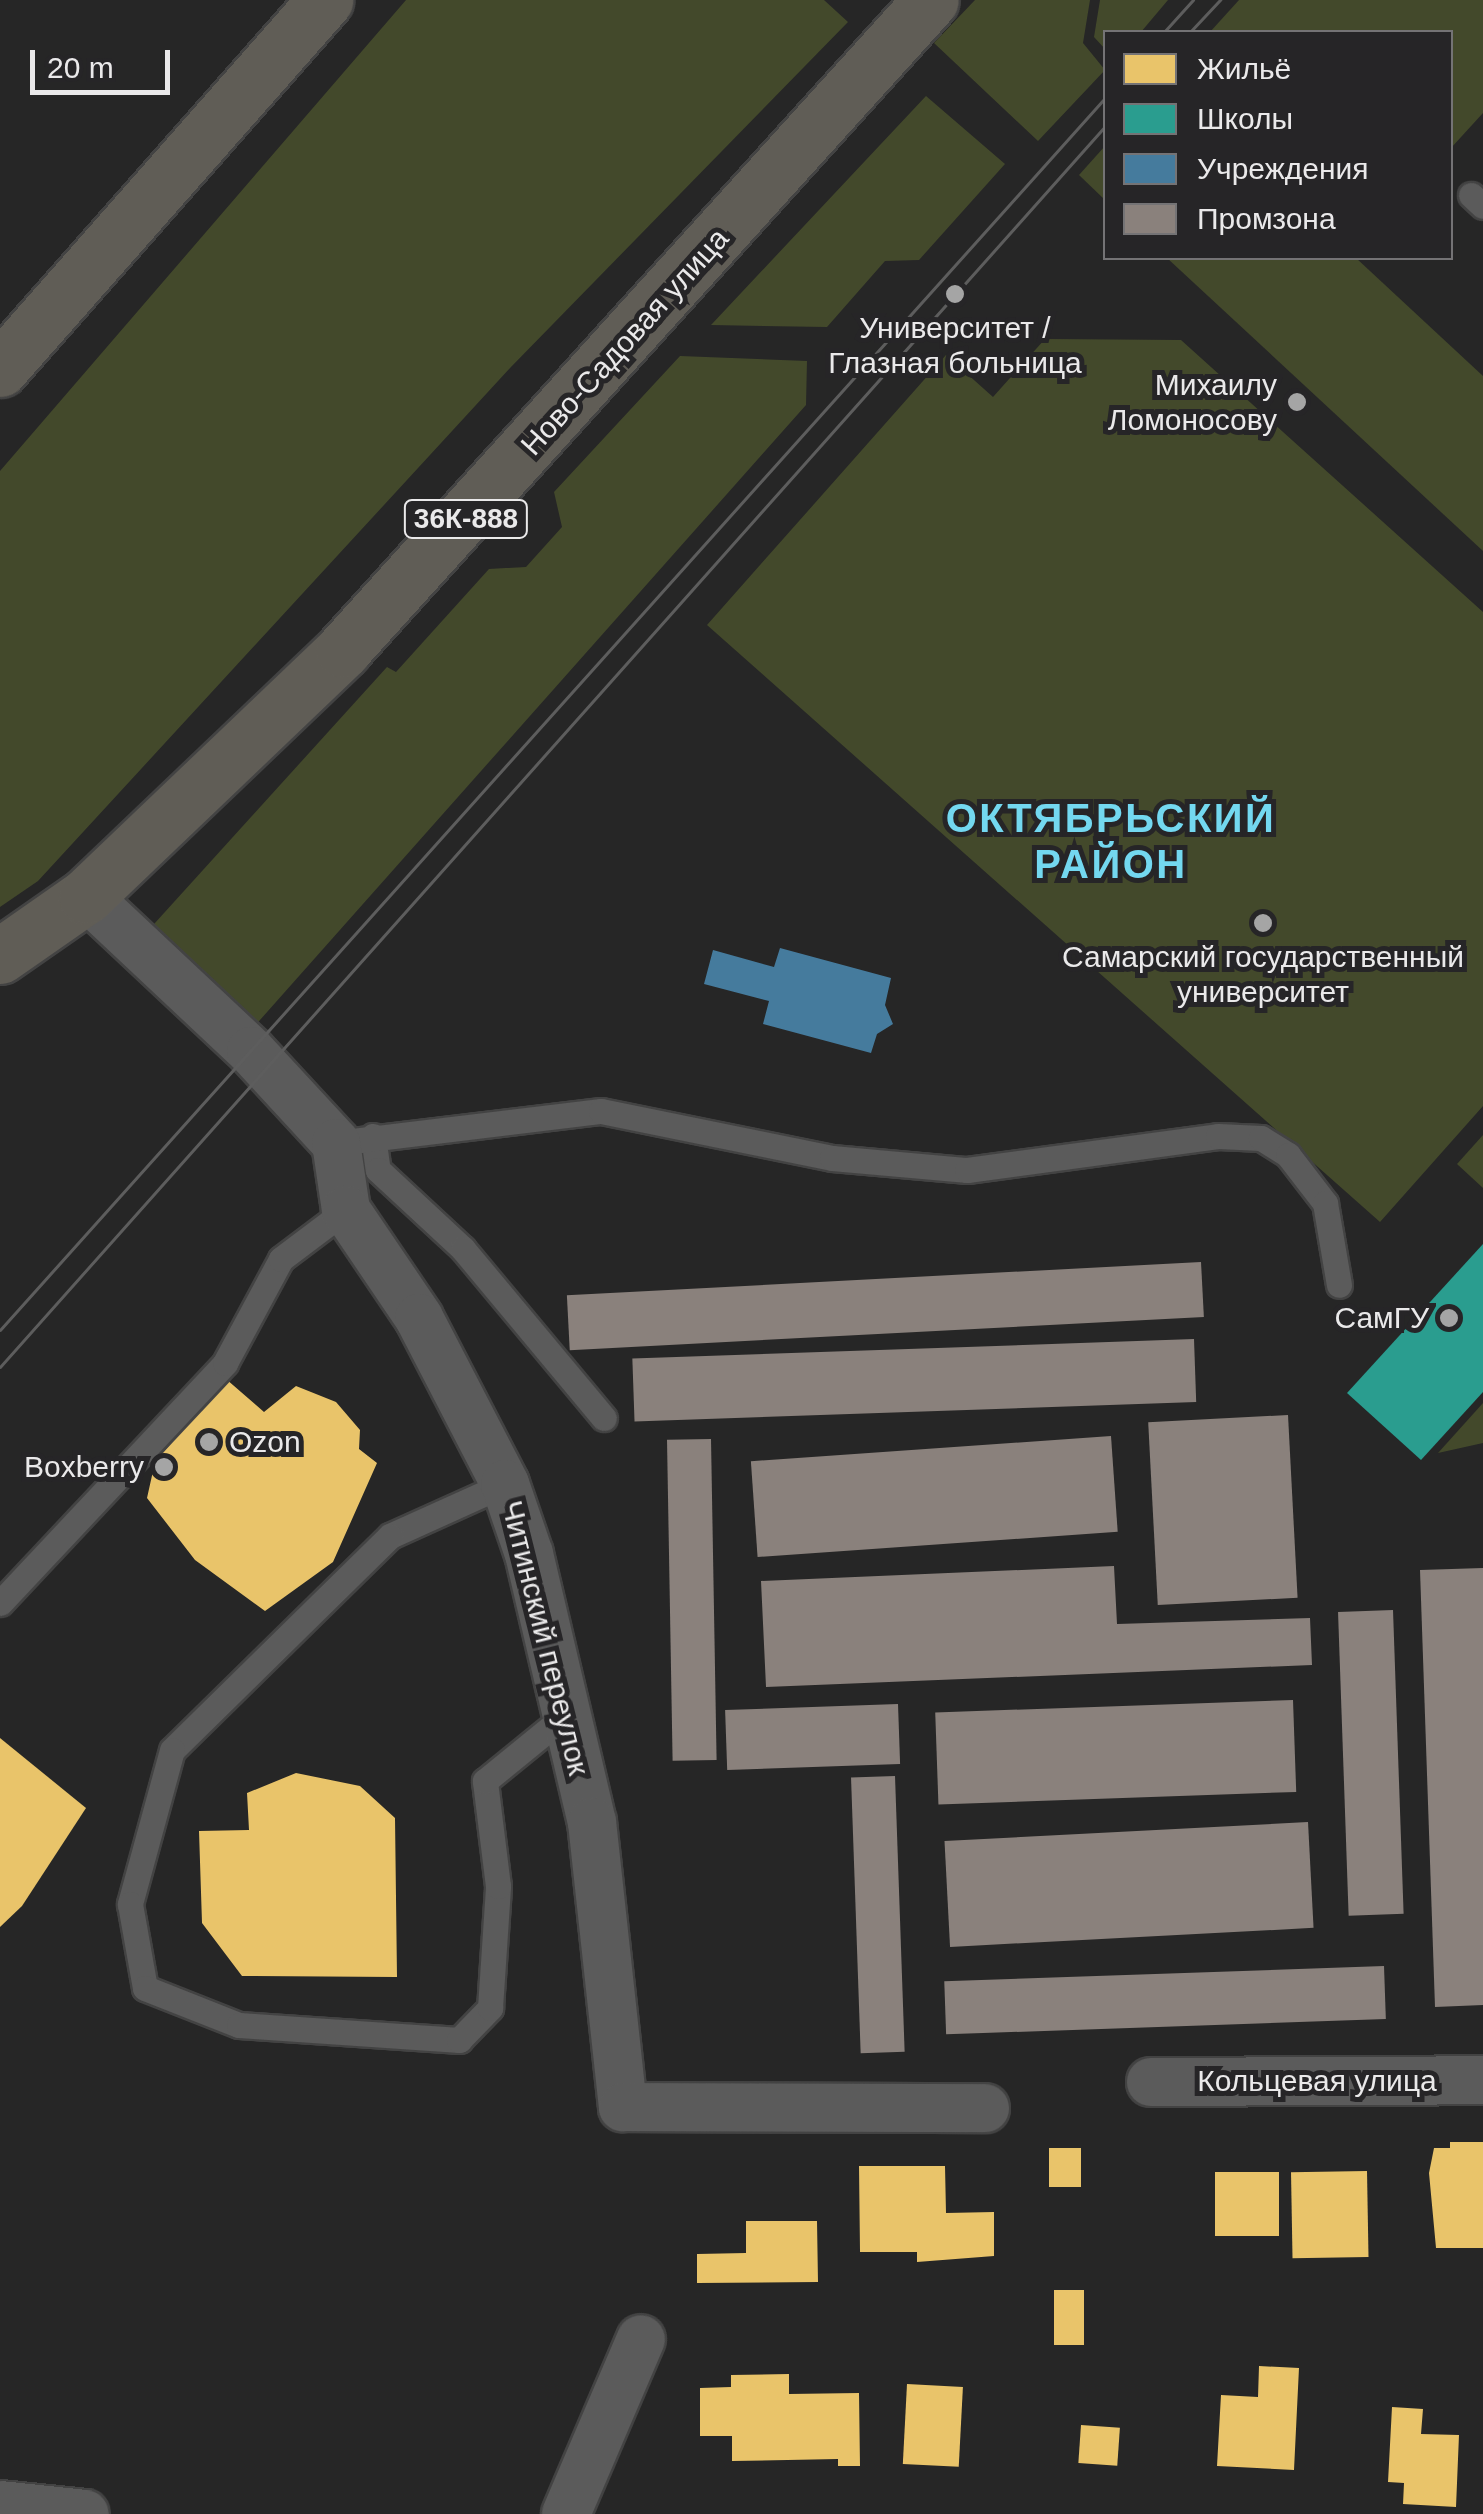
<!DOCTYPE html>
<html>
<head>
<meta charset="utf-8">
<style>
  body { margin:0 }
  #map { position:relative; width:1483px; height:2514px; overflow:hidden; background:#262626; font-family:Helvetica,sans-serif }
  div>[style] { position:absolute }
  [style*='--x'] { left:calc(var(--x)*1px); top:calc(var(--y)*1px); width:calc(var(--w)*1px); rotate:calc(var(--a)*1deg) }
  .green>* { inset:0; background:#43492b }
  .homes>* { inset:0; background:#e9c46a; transform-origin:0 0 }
  .schools>* { inset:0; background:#2a9d8f }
  .public>* { inset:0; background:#457b9d }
  .industry>* { inset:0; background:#8a817c; transform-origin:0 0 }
  .roads { filter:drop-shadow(2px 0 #434343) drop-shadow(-2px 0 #434343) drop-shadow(0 2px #434343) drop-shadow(0 -2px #434343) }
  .lane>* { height:25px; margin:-12.5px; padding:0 12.5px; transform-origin:12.5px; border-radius:12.5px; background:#5b5b5b }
  .street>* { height:48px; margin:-24px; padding:0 24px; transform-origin:24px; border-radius:24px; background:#5b5b5b }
  .primary>* { height:55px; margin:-27.5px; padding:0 27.5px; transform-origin:27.5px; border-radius:27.5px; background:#605d56 }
  .tram>* { height:2.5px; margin:-1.25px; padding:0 1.25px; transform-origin:1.25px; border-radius:1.25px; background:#5d5d5d }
  .dots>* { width:28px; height:28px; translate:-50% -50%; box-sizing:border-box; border:5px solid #262527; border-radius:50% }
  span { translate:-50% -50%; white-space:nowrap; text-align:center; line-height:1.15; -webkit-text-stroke:10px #262527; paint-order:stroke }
  .shield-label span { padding:2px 8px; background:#262527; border:2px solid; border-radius:8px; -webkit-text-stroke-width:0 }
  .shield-label { font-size:28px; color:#eae9ea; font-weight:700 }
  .poi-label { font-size:30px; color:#eae9ea }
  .right { translate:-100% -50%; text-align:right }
  .left { translate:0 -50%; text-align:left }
  .street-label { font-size:30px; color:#eae9ea }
  .district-label { font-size:40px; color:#73d8f0; font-weight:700; letter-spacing:2.5px }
  .legend { position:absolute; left:1103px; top:30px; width:350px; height:230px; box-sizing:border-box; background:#262527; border:2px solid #747375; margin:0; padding:12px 18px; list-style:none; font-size:30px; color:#eae9ea }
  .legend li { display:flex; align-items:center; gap:20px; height:50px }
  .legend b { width:50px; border:2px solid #747375 }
  .scale { position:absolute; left:30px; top:50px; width:140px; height:45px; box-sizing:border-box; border:5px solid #eae9ea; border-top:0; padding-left:12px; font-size:30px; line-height:35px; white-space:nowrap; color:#eae9ea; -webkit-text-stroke:8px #262527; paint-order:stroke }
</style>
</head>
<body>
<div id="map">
  <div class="green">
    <div style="clip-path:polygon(406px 0,824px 0,848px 22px,511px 367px,38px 881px,0 907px,0 471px)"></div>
    <div style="clip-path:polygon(975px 0,1090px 0,1083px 43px,1105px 70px,1038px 141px,934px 43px)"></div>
    <div style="clip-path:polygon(1100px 0,1168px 0,1141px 32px,1106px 32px,1105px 49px,1094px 37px)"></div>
    <div style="clip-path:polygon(1239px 0,1483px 0,1483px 113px,1451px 148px,1450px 32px,1210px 32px)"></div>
    <div style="clip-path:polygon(926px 96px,1005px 164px,919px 260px,885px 261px,827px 327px,711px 325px)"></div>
    <div style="clip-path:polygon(1105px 146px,1105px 200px,1079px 175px)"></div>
    <div style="clip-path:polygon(1167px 258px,1356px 258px,1483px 376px,1483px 551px)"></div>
    <div style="clip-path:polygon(1045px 339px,1181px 340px,1483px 612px,1483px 1106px,1380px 1222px,707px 625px,946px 355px,993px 397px)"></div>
    <div style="clip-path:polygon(680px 356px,807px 361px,806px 405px,252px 1029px,145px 934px,387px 667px,396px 672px,489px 569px,526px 567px,562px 527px,554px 492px)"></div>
    <div style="clip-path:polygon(1483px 1135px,1483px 1188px,1457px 1164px)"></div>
    <div style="clip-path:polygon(1483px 1403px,1483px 1443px,1438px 1453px)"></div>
  </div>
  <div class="homes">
    <div style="clip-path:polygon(226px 1379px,264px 1412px,296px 1386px,336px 1402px,360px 1430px,359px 1449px,377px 1463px,333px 1562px,265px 1611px,195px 1560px,147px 1498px,155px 1462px)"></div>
    <div style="clip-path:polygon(0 1738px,86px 1808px,22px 1906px,0 1927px)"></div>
    <div style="clip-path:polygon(296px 1773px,360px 1786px,395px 1818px,397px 1977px,242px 1976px,202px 1923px,199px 1831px,249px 1830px,247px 1793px)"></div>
    <div style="clip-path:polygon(1450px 2142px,1483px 2142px,1483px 2248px,1436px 2248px,1429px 2173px,1434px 2148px,1450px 2148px)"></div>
    <div style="left:1049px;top:2148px;width:32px;height:39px"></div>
    <div style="clip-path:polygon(859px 2166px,945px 2166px,946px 2213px,994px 2212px,994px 2256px,917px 2262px,917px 2252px,860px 2252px)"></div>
    <div style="left:1367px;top:2171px;width:86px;height:76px;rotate:89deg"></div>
    <div style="left:1279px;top:2172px;width:64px;height:64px;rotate:90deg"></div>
    <div style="clip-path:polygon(746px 2221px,817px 2221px,818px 2282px,697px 2283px,697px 2254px,746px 2253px)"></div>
    <div style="left:1054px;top:2290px;width:30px;height:55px"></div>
    <div style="clip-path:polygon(1259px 2366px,1299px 2368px,1294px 2470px,1217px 2466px,1221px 2395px,1258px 2397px)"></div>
    <div style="clip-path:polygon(789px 2374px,789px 2394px,859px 2393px,860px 2466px,838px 2466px,838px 2459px,732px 2461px,732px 2436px,700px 2436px,700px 2388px,731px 2387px,731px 2375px)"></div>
    <div style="left:907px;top:2384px;width:56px;height:80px;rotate:3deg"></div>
    <div style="clip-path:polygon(1392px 2407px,1423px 2409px,1421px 2434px,1459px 2435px,1456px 2507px,1403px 2504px,1404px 2483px,1388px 2482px)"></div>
    <div style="left:1081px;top:2425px;width:39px;height:38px;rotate:4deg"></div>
  </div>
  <div class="schools">
    <div style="clip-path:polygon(1483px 1244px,1483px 1392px,1421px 1460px,1347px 1393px)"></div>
  </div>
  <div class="public">
    <div style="clip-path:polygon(780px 948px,891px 978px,885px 1005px,893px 1024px,877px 1034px,871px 1053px,763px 1024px,769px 1001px,704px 984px,713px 950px,774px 967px)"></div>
  </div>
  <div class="industry">
    <div style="left:1201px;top:1262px;width:55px;height:635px;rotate:87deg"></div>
    <div style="left:1194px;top:1339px;width:63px;height:562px;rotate:88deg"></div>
    <div style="left:1288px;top:1415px;width:183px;height:140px;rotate:87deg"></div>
    <div style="left:1111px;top:1436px;width:96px;height:361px;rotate:86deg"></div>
    <div style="left:711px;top:1439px;width:321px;height:44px;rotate:89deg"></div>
    <div style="clip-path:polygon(1114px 1566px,1117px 1624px,1310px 1618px,1312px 1665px,766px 1687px,761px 1581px)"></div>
    <div style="clip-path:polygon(1483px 1568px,1483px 2005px,1435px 2007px,1420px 1570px)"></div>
    <div style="left:1393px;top:1610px;width:304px;height:55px;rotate:88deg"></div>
    <div style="left:1293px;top:1700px;width:92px;height:358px;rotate:88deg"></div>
    <div style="left:898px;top:1704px;width:60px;height:173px;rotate:88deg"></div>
    <div style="left:895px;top:1776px;width:276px;height:44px;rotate:88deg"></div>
    <div style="left:1308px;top:1822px;width:106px;height:364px;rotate:87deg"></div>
    <div style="left:1384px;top:1966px;width:53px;height:440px;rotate:88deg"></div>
  </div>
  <div class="roads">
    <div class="lane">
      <div style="--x:1471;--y:195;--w:16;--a:43"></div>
      <div style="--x:373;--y:1136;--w:34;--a:82"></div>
      <div style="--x:378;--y:1170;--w:116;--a:42.9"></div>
      <div style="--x:463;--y:1249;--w:220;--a:50.2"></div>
      <div style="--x:336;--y:1143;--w:267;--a:-6.9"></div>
      <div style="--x:601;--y:1111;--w:236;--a:11.5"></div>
      <div style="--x:832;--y:1158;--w:136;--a:5.1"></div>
      <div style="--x:967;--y:1170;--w:253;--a:-7.7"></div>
      <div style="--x:1218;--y:1136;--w:43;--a:2.7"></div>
      <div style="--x:1261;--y:1138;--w:32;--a:32"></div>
      <div style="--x:1288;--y:1155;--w:61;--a:52.4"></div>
      <div style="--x:1325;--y:1203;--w:83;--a:80.3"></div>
      <div style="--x:505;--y:1484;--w:126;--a:155.7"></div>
      <div style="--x:390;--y:1536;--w:305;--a:135.5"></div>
      <div style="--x:172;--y:1750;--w:160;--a:105.3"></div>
      <div style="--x:130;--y:1904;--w:85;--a:79.9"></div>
      <div style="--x:145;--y:1988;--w:101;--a:21.5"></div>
      <div style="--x:239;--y:2025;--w:221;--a:3.9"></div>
      <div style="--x:459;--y:2040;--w:45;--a:-45.9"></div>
      <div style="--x:490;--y:2008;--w:122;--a:-86.2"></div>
      <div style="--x:498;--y:1886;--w:106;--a:-97.1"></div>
      <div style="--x:485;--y:1781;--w:104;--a:-39.2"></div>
      <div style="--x:0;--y:1603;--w:329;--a:-46.8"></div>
      <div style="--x:225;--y:1363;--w:118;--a:-61.7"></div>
      <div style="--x:281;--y:1259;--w:81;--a:-37"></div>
    </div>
    <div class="street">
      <div style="--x:86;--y:896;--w:226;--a:43.2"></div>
      <div style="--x:251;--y:1051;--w:125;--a:47.3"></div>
      <div style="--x:336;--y:1143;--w:68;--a:81.5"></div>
      <div style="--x:346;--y:1210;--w:130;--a:55.9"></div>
      <div style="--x:419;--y:1318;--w:187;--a:62.6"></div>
      <div style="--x:505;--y:1484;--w:74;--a:71.1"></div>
      <div style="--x:529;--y:1554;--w:275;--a:76.8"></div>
      <div style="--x:592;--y:1822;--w:287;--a:83.8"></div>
      <div style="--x:623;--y:2107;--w:362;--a:0.2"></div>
      <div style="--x:1151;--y:2082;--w:332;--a:-0.3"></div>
      <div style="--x:0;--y:2505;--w:85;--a:6"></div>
      <div style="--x:566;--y:2514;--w:190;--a:-66.8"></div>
    </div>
    <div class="primary">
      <div style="--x:0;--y:369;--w:492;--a:-48.6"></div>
      <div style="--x:0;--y:956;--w:105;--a:-34.9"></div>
      <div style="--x:86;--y:896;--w:356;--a:-43.7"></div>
      <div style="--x:343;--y:650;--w:876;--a:-47.87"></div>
    </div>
  </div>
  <div class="tram">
    <div style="--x:1164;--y:32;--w:43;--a:-47.8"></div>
    <div style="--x:1190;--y:32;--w:44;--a:-46.8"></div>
    <div style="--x:0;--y:1330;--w:1656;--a:-48.11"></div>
    <div style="--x:0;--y:1367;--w:1663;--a:-48.31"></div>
  </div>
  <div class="dots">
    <div style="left:955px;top:294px;background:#a5a5a5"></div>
    <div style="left:1297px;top:402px;background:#a5a5a5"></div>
    <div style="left:1263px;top:923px;background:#a5a5a5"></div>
    <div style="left:1449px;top:1318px;background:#a5a5a5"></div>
    <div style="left:209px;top:1442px;background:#a5a5a5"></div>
    <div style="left:164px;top:1467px;background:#a5a5a5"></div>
  </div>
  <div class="shield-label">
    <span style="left:466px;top:519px">36К-888</span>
  </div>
  <div class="poi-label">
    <span style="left:955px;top:345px">Университет /<br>Глазная больница</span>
    <span class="right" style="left:1277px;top:402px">Михаилу<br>Ломоносову</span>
    <span style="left:1263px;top:974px">Самарский государственный<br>университет</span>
    <span class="right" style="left:1429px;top:1318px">СамГУ</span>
    <span class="left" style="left:229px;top:1442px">Ozon</span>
    <span class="right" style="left:144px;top:1467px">Boxberry</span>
  </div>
  <div class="street-label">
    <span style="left:625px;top:342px;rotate:-48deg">Ново-Садовая улица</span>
    <span style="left:545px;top:1638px;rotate:76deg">Читинский переулок</span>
    <span style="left:1317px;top:2081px">Кольцевая улица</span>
  </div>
  <div class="district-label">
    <span style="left:1111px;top:841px">ОКТЯБРЬСКИЙ<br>РАЙОН</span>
  </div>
  <ul class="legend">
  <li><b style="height:28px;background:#e9c46a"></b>Жильё</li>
  <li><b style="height:28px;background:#2a9d8f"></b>Школы</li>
  <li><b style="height:28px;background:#457b9d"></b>Учреждения</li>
  <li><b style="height:28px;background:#8a817c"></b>Промзона</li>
  </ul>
  <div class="scale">20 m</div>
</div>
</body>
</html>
